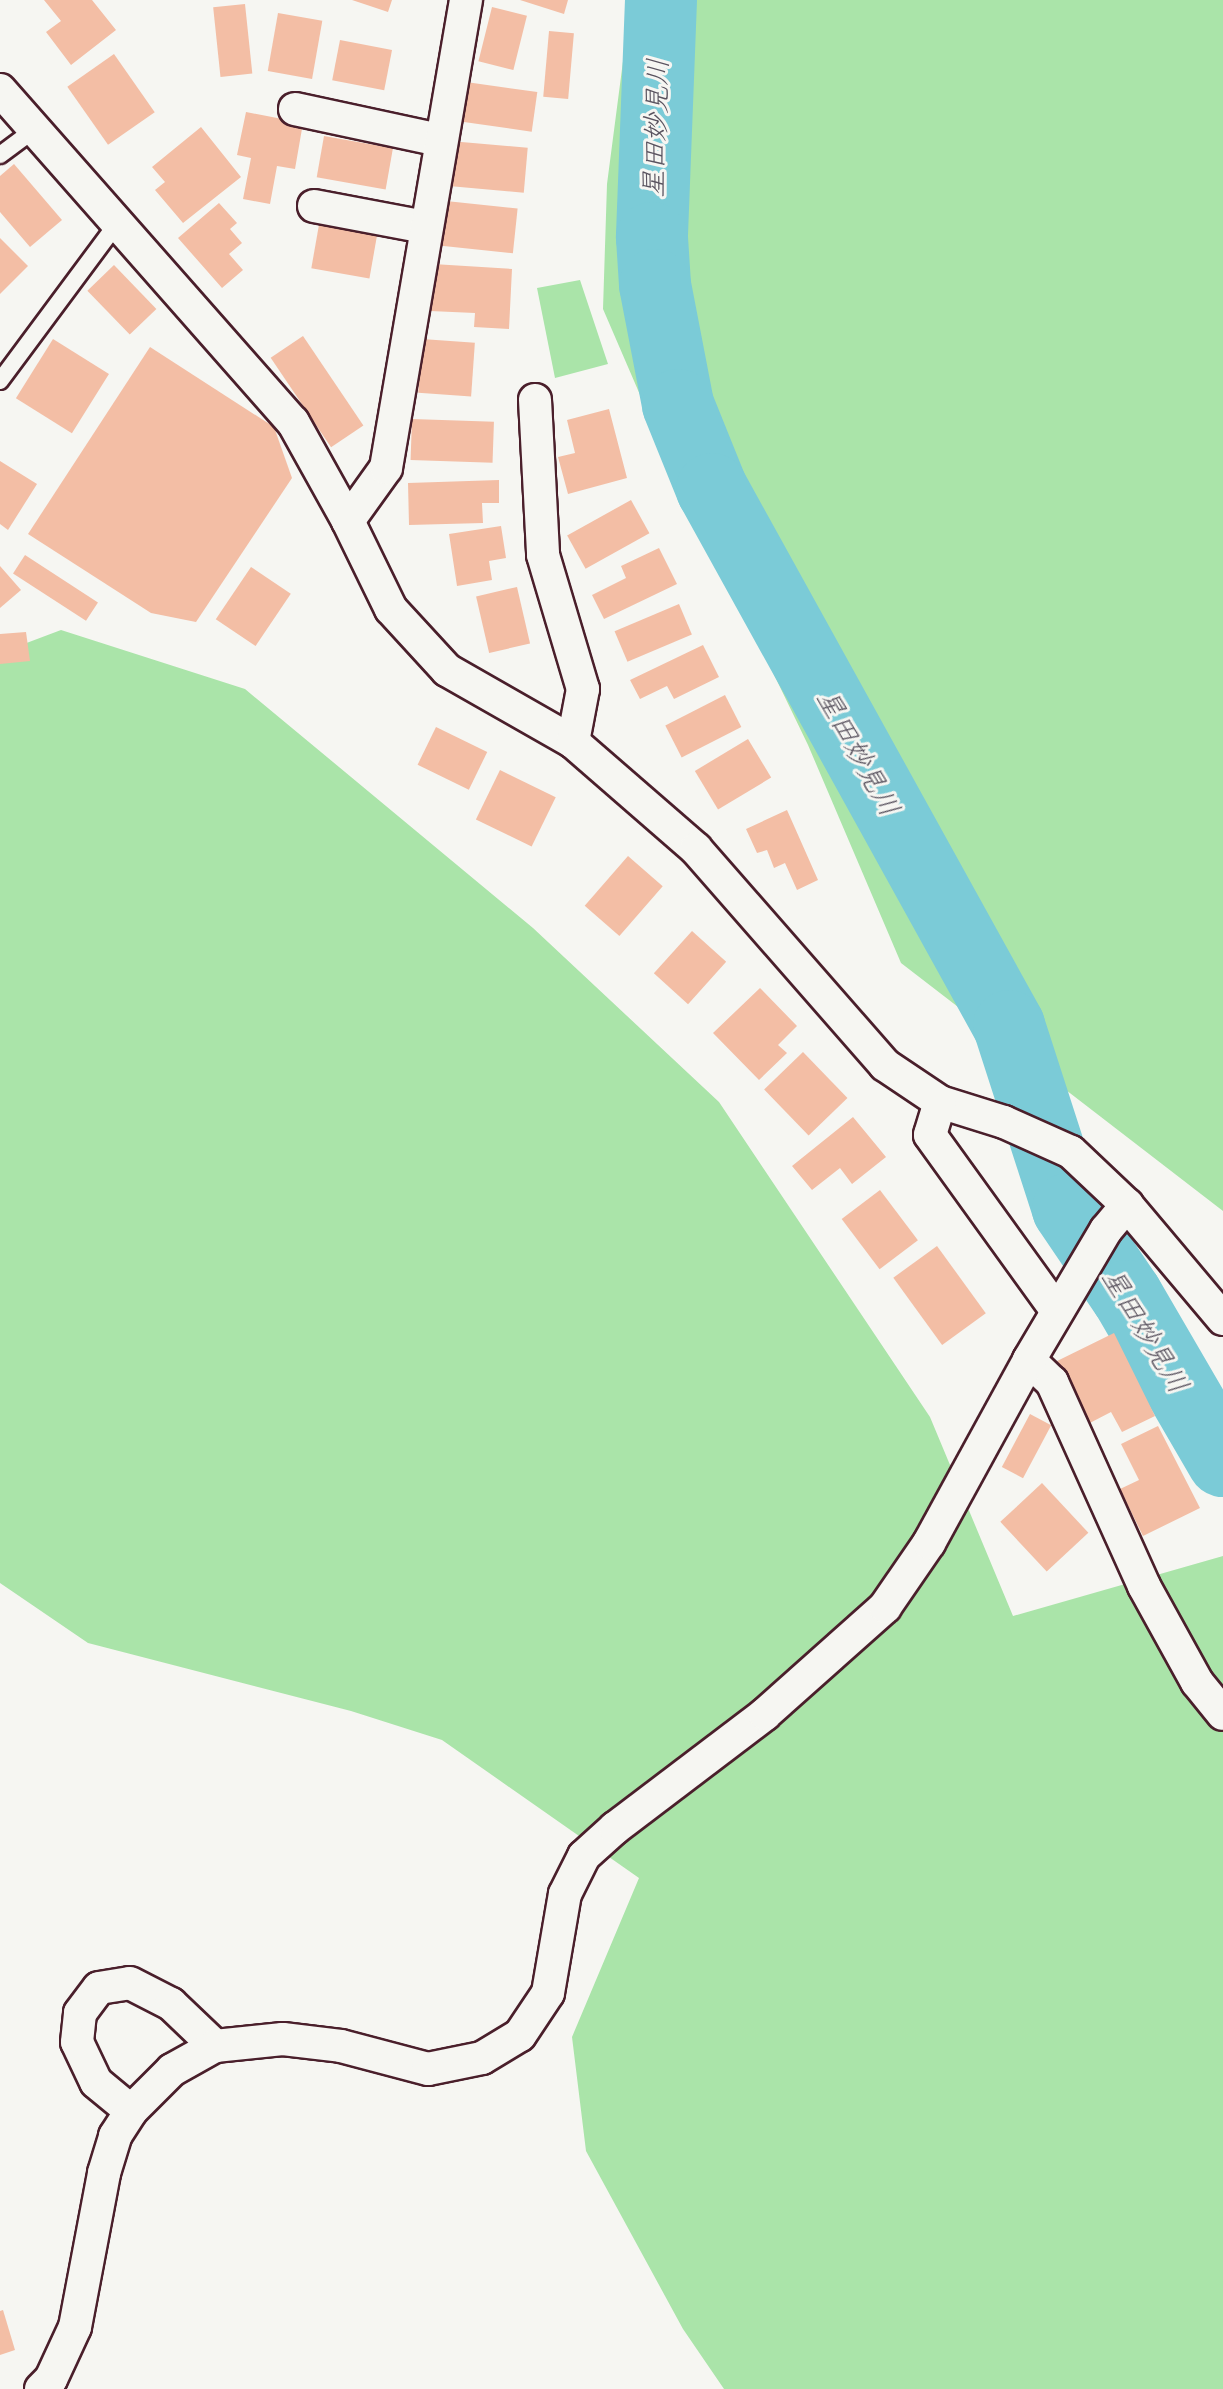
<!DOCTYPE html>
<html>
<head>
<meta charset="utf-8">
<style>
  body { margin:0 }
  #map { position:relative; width:1223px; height:2389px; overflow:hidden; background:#f6f6f2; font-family:Sriracha,"Klee One",sans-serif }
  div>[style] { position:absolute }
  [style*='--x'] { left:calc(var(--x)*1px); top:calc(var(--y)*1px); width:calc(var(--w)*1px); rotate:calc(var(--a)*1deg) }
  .green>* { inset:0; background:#aae4a9 }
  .river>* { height:72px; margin:-36px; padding:0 36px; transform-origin:36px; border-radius:36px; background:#7bcbd7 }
  .building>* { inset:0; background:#f3bea5; transform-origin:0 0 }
  .roads { filter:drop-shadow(2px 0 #4a1f2b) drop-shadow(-2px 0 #4a1f2b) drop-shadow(0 2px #4a1f2b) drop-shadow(0 -2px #4a1f2b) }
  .lane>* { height:16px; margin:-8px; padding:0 8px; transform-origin:8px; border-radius:8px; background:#f6f6f2 }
  .street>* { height:32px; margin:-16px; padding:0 16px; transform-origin:16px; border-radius:16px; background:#f6f6f2 }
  span { translate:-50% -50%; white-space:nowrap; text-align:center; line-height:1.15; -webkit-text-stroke:6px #f6f6f2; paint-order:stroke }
  .water-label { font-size:28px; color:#59535f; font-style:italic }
</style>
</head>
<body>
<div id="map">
  <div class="green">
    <div style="clip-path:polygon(631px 0,1223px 0,1223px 1211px,901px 963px,808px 745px,650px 418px,603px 309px,607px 184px)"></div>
    <div style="clip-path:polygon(580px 280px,608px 364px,555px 378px,537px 288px)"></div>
    <div style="clip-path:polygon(61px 630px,245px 689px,533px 928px,719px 1102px,930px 1417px,1013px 1616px,1223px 1556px,1223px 2389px,724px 2389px,683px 2329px,586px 2151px,572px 2037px,639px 1878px,442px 1740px,351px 1711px,88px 1643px,0 1583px,0 653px)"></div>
  </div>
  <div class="river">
    <div style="--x:661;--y:0;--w:238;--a:92.2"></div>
    <div style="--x:652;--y:238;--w:47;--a:86.3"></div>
    <div style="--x:655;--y:285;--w:122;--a:79.1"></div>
    <div style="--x:678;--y:405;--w:91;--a:68"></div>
    <div style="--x:712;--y:489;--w:614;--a:61.05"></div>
    <div style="--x:1009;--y:1026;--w:192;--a:72.1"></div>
    <div style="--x:1068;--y:1209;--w:105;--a:55.9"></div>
    <div style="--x:1127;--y:1296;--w:191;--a:59.8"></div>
  </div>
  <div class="building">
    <div style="clip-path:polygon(44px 0,92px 0,116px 30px,71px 65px,46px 32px,61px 21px)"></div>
    <div style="clip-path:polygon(352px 0,392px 0,388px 12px)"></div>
    <div style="clip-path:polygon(520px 0,568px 0,564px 14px)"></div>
    <div style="left:245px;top:4px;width:70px;height:32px;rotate:84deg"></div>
    <div style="left:492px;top:7px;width:36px;height:56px;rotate:14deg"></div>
    <div style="left:278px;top:13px;width:45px;height:59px;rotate:10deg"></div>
    <div style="left:549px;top:31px;width:25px;height:66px;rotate:5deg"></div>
    <div style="left:340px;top:40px;width:53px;height:41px;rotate:11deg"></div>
    <div style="left:114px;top:54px;width:71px;height:57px;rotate:55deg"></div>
    <div style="left:466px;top:82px;width:72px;height:40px;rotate:8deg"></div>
    <div style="clip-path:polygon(246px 112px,303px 123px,295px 169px,277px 166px,270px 204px,243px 199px,251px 158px,237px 155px)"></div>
    <div style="clip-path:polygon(201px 127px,241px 177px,183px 223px,155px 190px,165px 182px,152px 167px)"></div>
    <div style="left:324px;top:136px;width:70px;height:42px;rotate:10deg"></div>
    <div style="left:450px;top:141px;width:78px;height:45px;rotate:5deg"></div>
    <div style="clip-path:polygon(14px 164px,62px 220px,30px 247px,0 212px,0 176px)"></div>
    <div style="left:446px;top:201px;width:72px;height:45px;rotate:6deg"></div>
    <div style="clip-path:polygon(219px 203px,237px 223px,230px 229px,242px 243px,229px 254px,243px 270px,222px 288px,178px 238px)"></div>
    <div style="left:320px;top:219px;width:59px;height:50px;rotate:10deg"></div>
    <div style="clip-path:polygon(0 238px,28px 266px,0 294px)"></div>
    <div style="clip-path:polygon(433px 264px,512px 269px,509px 329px,474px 327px,475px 313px,430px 311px)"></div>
    <div style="left:114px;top:265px;width:61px;height:37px;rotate:46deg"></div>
    <div style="left:303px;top:336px;width:108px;height:39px;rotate:56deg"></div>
    <div style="left:53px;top:339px;width:66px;height:70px;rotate:32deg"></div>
    <div style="left:422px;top:339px;width:53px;height:54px;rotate:4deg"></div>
    <div style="clip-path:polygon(150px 347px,274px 427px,292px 478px,196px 622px,151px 613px,28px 534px)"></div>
    <div style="clip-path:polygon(609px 409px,627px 478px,568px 494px,558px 457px,575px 453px,567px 420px)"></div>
    <div style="left:412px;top:419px;width:82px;height:41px;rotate:2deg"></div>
    <div style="clip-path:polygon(0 461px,37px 484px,8px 530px,0 524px)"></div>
    <div style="clip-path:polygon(499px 480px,499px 503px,482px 503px,483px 523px,409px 525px,408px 483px)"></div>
    <div style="left:631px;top:500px;width:38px;height:73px;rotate:61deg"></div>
    <div style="clip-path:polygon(501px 526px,506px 558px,489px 561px,492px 580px,457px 586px,449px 534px)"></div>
    <div style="clip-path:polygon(659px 548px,677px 584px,604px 619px,592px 595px,626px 578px,621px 566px)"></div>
    <div style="left:25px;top:555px;width:87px;height:22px;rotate:33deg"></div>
    <div style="clip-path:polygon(0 566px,21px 590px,0 608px)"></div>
    <div style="left:251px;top:567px;width:48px;height:63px;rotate:34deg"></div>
    <div style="left:517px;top:587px;width:58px;height:42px;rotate:77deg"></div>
    <div style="left:679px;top:604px;width:33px;height:70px;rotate:67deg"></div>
    <div style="clip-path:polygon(26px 632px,30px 661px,0 664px,0 634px)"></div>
    <div style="clip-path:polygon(703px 645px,719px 677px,674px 699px,667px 686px,640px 699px,630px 680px)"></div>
    <div style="left:725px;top:695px;width:36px;height:67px;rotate:63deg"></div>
    <div style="left:436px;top:727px;width:57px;height:42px;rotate:26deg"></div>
    <div style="left:748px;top:739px;width:45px;height:62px;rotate:59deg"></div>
    <div style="left:500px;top:770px;width:62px;height:55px;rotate:26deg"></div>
    <div style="clip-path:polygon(787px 810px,818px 880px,797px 890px,785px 863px,774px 868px,767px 850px,757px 853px,746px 829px)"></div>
    <div style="left:628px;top:856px;width:46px;height:66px;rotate:41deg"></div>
    <div style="left:692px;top:931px;width:46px;height:57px;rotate:42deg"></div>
    <div style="clip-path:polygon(760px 988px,797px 1026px,778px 1045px,787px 1053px,759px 1080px,713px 1033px)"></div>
    <div style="left:803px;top:1052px;width:64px;height:54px;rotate:46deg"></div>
    <div style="clip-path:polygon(853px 1117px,886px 1157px,852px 1184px,840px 1168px,812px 1190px,792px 1166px)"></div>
    <div style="left:880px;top:1190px;width:63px;height:48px;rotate:53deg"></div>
    <div style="left:937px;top:1246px;width:83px;height:54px;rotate:54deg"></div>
    <div style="clip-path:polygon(1114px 1333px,1155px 1416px,1122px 1432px,1111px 1412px,1084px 1426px,1053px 1363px)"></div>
    <div style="left:1030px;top:1414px;width:24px;height:60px;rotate:28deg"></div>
    <div style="clip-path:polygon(1158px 1426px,1200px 1508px,1143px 1536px,1120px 1489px,1139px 1480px,1121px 1444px)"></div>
    <div style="left:1042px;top:1483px;width:68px;height:57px;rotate:47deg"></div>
    <div style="clip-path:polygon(3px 2310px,15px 2350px,0 2355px,0 2311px)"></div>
  </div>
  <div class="roads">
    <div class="lane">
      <div style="--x:0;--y:155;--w:44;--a:-36.6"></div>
      <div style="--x:0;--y:381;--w:198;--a:-53.4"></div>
    </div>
    <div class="street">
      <div style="--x:0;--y:90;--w:443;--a:48.6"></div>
      <div style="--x:293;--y:422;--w:113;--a:60.9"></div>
      <div style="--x:348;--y:521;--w:98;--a:64"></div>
      <div style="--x:391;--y:609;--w:83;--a:47.4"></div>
      <div style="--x:447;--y:670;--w:145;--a:29.7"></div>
      <div style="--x:573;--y:742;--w:163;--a:41"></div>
      <div style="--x:696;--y:849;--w:287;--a:48.8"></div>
      <div style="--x:885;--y:1065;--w:66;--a:33.9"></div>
      <div style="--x:940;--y:1102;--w:67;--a:17.4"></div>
      <div style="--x:1004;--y:1122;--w:73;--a:24.1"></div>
      <div style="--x:1071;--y:1152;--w:77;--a:43.4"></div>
      <div style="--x:1127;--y:1205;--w:149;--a:49.9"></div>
      <div style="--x:295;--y:109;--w:147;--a:12.1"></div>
      <div style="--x:314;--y:206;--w:113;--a:10.7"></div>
      <div style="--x:535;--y:400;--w:155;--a:87"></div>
      <div style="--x:543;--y:555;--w:140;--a:73.4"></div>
      <div style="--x:583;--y:689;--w:54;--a:100.7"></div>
      <div style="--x:348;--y:521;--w:65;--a:-54.4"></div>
      <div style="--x:386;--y:468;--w:475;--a:-80.3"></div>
      <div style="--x:940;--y:1102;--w:34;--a:107"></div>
      <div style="--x:930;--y:1135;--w:217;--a:54.2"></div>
      <div style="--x:1029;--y:1360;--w:32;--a:44"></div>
      <div style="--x:1052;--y:1382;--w:224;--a:65.7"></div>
      <div style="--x:1144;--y:1586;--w:110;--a:61.1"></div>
      <div style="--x:1197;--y:1682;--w:41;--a:50.9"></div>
      <div style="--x:131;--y:2111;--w:45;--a:-140.4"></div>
      <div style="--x:96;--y:2082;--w:44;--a:-115.4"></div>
      <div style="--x:77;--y:2042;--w:29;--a:-84"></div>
      <div style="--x:80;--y:2013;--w:31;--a:-53"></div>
      <div style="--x:99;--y:1988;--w:31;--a:-9"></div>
      <div style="--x:130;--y:1983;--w:46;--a:27.1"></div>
      <div style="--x:171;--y:2004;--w:61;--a:43.7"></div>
      <div style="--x:41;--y:2389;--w:14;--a:-45"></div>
      <div style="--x:51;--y:2379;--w:57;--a:-65.2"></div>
      <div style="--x:75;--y:2327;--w:157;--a:-79.3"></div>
      <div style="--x:104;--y:2173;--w:39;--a:-73"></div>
      <div style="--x:115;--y:2136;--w:30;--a:-57"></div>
      <div style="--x:131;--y:2111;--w:58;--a:-45"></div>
      <div style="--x:172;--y:2070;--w:49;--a:-29.2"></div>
      <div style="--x:215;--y:2046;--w:68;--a:-5.9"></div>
      <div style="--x:283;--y:2039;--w:58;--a:6.9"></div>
      <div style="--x:341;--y:2046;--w:90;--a:14.8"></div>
      <div style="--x:428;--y:2069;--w:55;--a:-11.5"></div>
      <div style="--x:482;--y:2058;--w:44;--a:-31.2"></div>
      <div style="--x:520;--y:2035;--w:50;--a:-56.3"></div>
      <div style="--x:548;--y:1993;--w:100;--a:-80.3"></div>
      <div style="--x:565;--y:1894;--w:42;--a:-63.4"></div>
      <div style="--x:584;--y:1856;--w:42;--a:-42.1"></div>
      <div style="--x:615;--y:1828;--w:188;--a:-37.2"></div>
      <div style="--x:765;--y:1714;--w:161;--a:-41.7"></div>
      <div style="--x:885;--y:1607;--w:78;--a:-55.5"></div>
      <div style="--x:929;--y:1543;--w:209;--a:-61.3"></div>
      <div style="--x:1029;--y:1360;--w:151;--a:-59.4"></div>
      <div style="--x:1106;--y:1230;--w:33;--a:-50"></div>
    </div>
  </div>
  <div class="water-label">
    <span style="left:656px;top:128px;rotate:-88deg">星田妙見川</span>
    <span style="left:858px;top:753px;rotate:61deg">星田妙見川</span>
    <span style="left:1145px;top:1331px;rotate:59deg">星田妙見川</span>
  </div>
</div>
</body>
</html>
